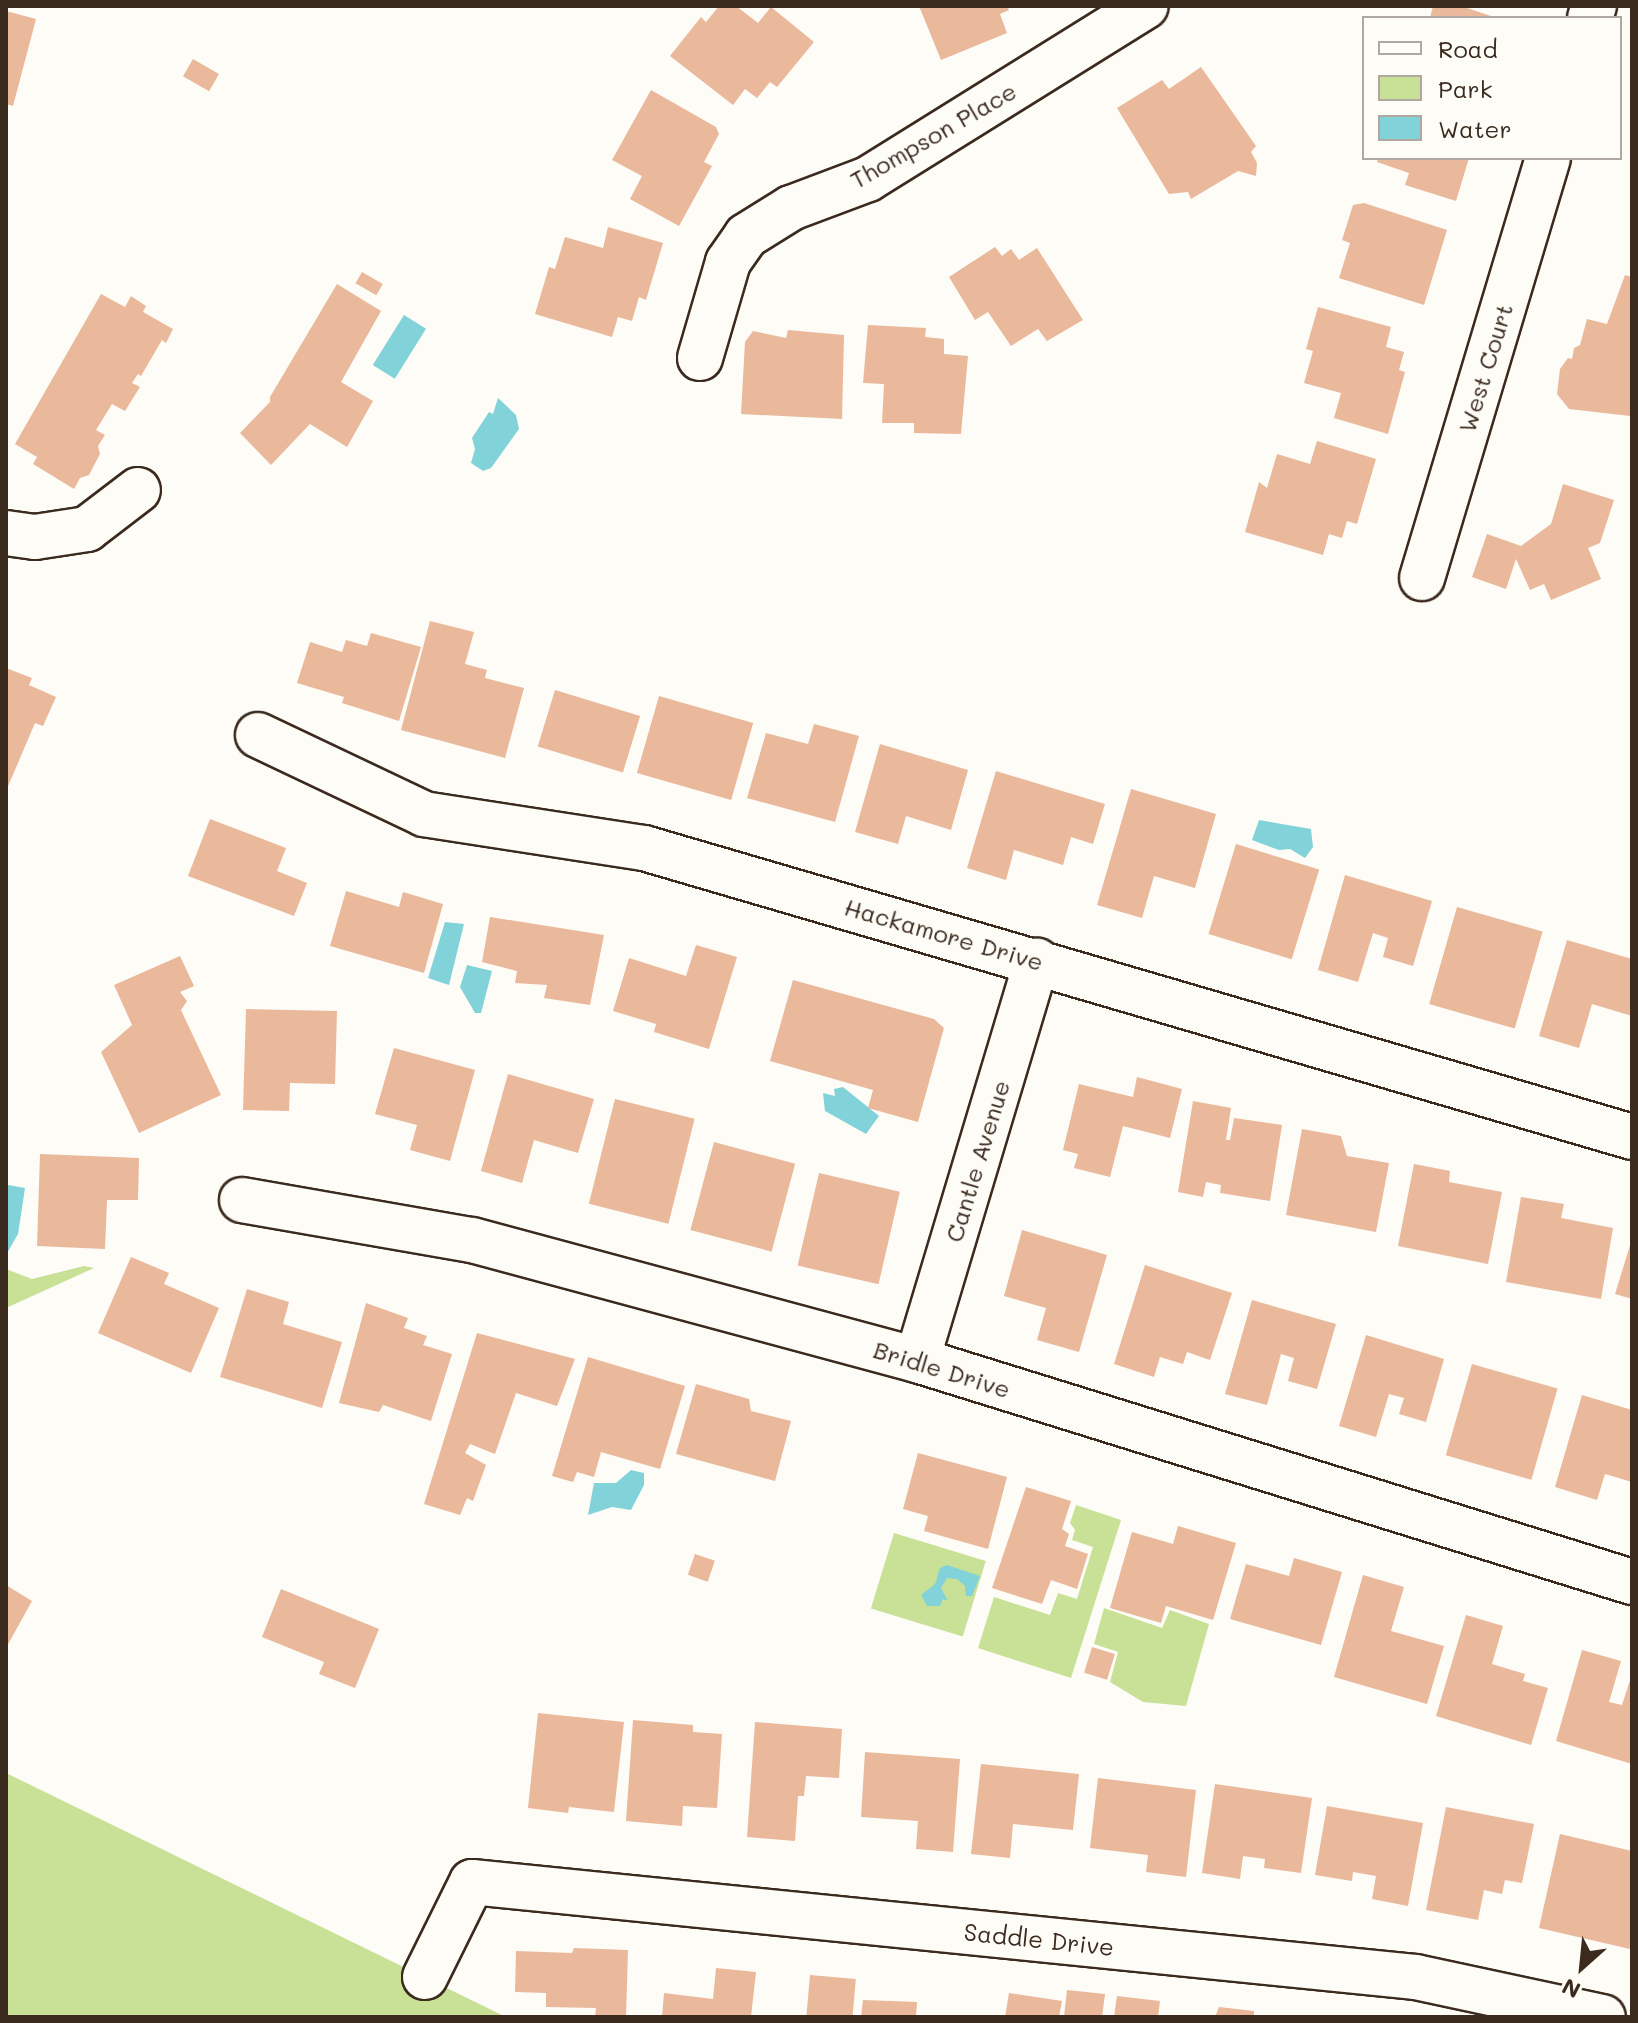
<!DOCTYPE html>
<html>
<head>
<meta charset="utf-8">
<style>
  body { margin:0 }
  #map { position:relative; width:1638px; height:2023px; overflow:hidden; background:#fdfcf7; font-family:Mali,sans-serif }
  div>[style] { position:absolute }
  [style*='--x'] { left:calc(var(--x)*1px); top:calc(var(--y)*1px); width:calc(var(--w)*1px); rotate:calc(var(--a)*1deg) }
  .green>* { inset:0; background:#c8e197; transform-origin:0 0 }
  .water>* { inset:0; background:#81d2d9; transform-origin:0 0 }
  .building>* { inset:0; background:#eab89b; transform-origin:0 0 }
  .roads { filter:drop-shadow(2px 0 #3b2a1e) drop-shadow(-2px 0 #3b2a1e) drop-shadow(0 2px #3b2a1e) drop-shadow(0 -2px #3b2a1e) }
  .minor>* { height:44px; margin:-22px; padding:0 22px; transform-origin:22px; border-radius:22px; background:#fdfcf7 }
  span { translate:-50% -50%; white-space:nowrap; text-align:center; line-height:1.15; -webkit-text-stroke:7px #fdfcf7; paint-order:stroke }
  .street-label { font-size:24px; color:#3b2a1e }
  .frame { position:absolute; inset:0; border:8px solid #3b2a1e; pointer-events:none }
  .legend { position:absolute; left:1362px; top:16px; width:260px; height:144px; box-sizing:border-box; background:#fdfcf7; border:2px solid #afa8a0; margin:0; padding:10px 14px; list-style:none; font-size:24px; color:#3b2a1e }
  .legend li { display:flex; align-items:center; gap:16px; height:40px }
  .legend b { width:40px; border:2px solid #afa8a0 }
  .north { position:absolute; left:1542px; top:1927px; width:80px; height:80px; -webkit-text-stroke:6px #fdfcf7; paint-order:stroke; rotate:207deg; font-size:22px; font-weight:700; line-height:32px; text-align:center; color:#3b2a1e }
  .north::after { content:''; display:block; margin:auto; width:28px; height:36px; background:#3b2a1e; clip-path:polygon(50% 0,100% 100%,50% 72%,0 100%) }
</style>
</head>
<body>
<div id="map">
  <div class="green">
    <div style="clip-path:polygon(84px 1266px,94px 1268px,6px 1308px,6px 1269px,32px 1279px)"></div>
    <div style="clip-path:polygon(1076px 1505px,1121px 1520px,1071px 1678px,978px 1648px,994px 1597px,1050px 1615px,1058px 1593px,1077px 1599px,1093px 1547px,1072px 1540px,1075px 1530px,1070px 1523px)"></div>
    <div style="left:894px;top:1533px;width:96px;height:79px;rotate:17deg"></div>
    <div style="clip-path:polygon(1104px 1608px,1162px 1628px,1170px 1610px,1209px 1624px,1186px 1706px,1143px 1702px,1110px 1682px,1118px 1652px,1094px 1644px)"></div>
    <div style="clip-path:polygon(6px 1773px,506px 2017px,6px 2017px)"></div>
  </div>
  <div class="water">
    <div style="left:404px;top:315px;width:26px;height:59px;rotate:32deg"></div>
    <div style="clip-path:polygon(498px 398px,516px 415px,519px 429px,491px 468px,483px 471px,471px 463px,475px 449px,472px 438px,489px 412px,493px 414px)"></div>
    <div style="clip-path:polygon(1259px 820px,1311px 829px,1313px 847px,1305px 858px,1290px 849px,1279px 850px,1252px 840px)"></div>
    <div style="clip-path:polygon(445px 922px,464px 924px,449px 985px,428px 978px)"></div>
    <div style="clip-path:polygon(467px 965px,492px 971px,481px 1013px,475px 1013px,460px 987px)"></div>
    <div style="clip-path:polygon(843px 1087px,879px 1116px,866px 1134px,825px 1111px,823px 1093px,835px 1096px,834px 1089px)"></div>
    <div style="clip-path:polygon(8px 1185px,25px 1188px,18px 1234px,6px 1255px)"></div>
    <div style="clip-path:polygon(631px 1470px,644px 1473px,644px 1485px,631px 1510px,612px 1507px,588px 1515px,594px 1483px,616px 1483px)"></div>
    <div style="clip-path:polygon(947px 1565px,980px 1576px,972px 1596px,966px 1596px,965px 1586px,957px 1579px,947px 1578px,941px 1588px,948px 1601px,943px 1599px,940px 1606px,927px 1606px,921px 1595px,935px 1584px,940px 1568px)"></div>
  </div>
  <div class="building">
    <div style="clip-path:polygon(719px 6px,736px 6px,758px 23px,771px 7px,814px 42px,777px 87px,770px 82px,757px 98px,745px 89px,733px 105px,670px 56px,701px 17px,706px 22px)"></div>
    <div style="clip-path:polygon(919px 6px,1007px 6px,1009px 10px,1000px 14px,1007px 33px,941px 60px)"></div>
    <div style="clip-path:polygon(1433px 6px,1461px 6px,1497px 18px,1430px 18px)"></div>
    <div style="clip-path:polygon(6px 11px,36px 19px,13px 106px,6px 104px)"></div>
    <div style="left:193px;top:59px;width:30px;height:20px;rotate:30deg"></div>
    <div style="clip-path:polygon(1201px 67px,1256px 146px,1251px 152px,1257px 163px,1256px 176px,1238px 171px,1191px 199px,1188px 192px,1169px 194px,1117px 108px,1162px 80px,1169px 89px)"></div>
    <div style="clip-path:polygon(651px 90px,716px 127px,719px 134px,704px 162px,712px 166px,679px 226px,630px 199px,642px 176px,612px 160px)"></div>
    <div style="clip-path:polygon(1378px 158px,1469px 158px,1456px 201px,1405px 185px,1409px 173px,1377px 162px)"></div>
    <div style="clip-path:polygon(1364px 203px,1447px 230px,1424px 305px,1339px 278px,1350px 243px,1342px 240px,1353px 205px)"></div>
    <div style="clip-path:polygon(608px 227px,663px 243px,646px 300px,639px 297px,632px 321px,618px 317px,612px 337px,535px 314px,549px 267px,555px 269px,565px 237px,603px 248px)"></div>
    <div style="clip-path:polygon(995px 247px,1002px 256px,1011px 249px,1019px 260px,1037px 248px,1083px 320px,1047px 341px,1038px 329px,1011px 346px,988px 312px,975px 320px,949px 277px)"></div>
    <div style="left:362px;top:272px;width:24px;height:13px;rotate:30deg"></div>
    <div style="clip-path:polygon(1625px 275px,1632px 277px,1632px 413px,1630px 416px,1569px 409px,1557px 394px,1560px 369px,1568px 358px,1572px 359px,1574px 348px,1580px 345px,1587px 319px,1607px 324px)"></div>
    <div style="clip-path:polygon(337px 284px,381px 311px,341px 382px,373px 401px,347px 447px,310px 424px,271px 465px,240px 433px,270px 402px,270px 397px)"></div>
    <div style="clip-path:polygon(101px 294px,125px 307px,131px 296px,146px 306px,143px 312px,173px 329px,166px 343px,162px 340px,141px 376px,138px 374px,132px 383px,140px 387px,125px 411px,112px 404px,96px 430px,105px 435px,98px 446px,100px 454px,89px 475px,80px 478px,74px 489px,33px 464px,37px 457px,15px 444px)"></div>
    <div style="clip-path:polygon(1318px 307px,1391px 327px,1386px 347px,1404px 352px,1399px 370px,1405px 372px,1388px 434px,1334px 418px,1341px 393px,1304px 383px,1313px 351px,1306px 349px)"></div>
    <div style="clip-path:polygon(868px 325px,926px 328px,925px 337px,944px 339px,944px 354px,968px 356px,961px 434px,914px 433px,914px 423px,882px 423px,884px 384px,863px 383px)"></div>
    <div style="clip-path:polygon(788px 330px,844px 335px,842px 419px,741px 414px,745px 342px,753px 331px,786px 338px)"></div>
    <div style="clip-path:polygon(1317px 441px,1376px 459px,1357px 524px,1347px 521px,1342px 538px,1329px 534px,1323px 555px,1245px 532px,1259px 482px,1267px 488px,1277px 454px,1310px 464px)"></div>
    <div style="clip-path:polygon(1563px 484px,1614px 500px,1600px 543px,1588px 548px,1601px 579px,1551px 600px,1544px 584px,1530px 590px,1516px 559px,1506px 589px,1472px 577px,1487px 534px,1521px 546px,1551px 524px)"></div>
    <div style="clip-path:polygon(430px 621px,474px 632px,465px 664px,487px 670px,485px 678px,524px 688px,505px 758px,401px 730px)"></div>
    <div style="clip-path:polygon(371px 633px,421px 647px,399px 721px,342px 703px,344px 697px,297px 683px,310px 642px,342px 652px,346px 640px,367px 646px)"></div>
    <div style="clip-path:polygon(6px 668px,32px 678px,29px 685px,56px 697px,43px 726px,35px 723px,6px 791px)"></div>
    <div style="left:555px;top:690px;width:89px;height:59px;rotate:17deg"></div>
    <div style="left:659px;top:696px;width:98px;height:80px;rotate:16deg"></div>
    <div style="clip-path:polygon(814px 724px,859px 736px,835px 822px,747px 798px,766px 733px,808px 744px)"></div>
    <div style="clip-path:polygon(880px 744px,968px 770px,951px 830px,906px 816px,898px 844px,855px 832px)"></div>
    <div style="clip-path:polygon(996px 771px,1105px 804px,1093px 844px,1071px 837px,1063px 865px,1014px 850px,1006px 880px,967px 868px)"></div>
    <div style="clip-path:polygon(1131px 789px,1216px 814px,1195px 888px,1154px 876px,1142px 918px,1097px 905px)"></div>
    <div style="clip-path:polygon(210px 819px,286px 848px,277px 871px,307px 883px,294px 916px,188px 876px)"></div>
    <div style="left:1236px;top:844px;width:87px;height:94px;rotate:17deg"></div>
    <div style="clip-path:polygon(1345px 875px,1432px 901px,1413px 966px,1383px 957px,1388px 938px,1373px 933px,1358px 982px,1318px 970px)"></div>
    <div style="clip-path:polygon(346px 891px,399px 907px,403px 892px,443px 904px,424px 973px,330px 946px)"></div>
    <div style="left:1457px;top:907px;width:89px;height:101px;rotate:16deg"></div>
    <div style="clip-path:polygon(490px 917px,604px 935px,590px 1005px,544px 998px,547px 985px,515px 983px,517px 971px,482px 962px)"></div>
    <div style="clip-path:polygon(1567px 940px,1632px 959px,1632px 1016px,1592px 1004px,1579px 1048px,1539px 1036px)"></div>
    <div style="clip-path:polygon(696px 945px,737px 957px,709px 1049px,654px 1032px,656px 1024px,613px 1011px,629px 958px,686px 976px)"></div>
    <div style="clip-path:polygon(180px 956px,194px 986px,180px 992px,187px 1001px,181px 1010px,221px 1095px,139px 1133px,101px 1052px,132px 1025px,114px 985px)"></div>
    <div style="clip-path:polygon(793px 980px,934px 1019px,944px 1028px,918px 1122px,868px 1108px,873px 1090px,770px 1061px)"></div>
    <div style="clip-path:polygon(246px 1009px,337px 1011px,335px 1084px,290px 1083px,289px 1111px,243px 1110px)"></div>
    <div style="clip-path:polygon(394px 1048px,475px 1070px,450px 1161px,410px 1150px,417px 1125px,375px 1114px)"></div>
    <div style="clip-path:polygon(508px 1074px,594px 1099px,578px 1153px,534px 1140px,522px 1183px,481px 1171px)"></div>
    <div style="clip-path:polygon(1137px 1077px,1182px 1089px,1170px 1138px,1123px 1126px,1110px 1177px,1074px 1168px,1078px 1154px,1063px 1150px,1079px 1084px,1133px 1097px)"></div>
    <div style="left:615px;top:1099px;width:82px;height:108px;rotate:14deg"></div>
    <div style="clip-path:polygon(1193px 1101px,1231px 1108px,1226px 1140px,1230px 1140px,1234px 1118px,1282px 1125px,1270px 1201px,1220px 1193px,1221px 1185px,1206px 1182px,1203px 1197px,1178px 1192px)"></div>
    <div style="clip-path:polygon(1302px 1129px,1341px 1136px,1347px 1156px,1389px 1163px,1376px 1232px,1286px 1215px)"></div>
    <div style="left:714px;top:1142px;width:84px;height:91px;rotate:15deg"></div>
    <div style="clip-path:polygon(40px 1154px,139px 1158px,138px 1200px,107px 1200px,105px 1249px,37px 1246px)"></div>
    <div style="clip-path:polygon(1414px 1164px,1450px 1171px,1449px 1182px,1502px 1192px,1488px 1264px,1398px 1246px)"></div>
    <div style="left:819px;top:1173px;width:83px;height:95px;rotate:13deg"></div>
    <div style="clip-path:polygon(1521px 1197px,1564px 1204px,1561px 1218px,1613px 1228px,1601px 1299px,1506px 1282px)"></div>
    <div style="clip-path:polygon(1022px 1230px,1107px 1255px,1079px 1352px,1037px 1340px,1046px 1308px,1004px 1296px)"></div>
    <div style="clip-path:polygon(1632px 1239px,1632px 1299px,1615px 1294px)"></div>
    <div style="clip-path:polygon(131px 1257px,169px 1273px,164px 1284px,219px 1308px,191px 1373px,98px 1333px)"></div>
    <div style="clip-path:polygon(1145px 1265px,1232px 1293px,1210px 1360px,1187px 1352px,1183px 1364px,1160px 1357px,1154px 1377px,1114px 1364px)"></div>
    <div style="clip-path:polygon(247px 1289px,289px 1302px,283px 1324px,342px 1342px,322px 1408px,220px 1377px)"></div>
    <div style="clip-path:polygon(1252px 1300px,1336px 1324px,1317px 1389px,1288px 1381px,1294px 1358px,1281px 1354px,1267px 1405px,1225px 1394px)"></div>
    <div style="clip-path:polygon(366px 1303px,408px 1318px,404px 1328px,427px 1336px,423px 1345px,452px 1354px,431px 1421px,383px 1405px,379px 1412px,339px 1403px)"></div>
    <div style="clip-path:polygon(477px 1333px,575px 1359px,557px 1406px,516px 1393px,495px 1454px,470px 1444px,465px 1453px,486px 1465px,473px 1501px,467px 1498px,460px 1515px,424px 1504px)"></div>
    <div style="clip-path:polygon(1366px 1335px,1444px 1359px,1426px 1422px,1399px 1414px,1404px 1398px,1389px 1394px,1376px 1437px,1339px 1426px)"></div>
    <div style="clip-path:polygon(588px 1357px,685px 1386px,660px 1469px,601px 1452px,594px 1477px,577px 1472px,573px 1482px,552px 1476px)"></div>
    <div style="left:1472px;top:1364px;width:89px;height:95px;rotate:16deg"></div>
    <div style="clip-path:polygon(696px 1384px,749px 1399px,751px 1411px,791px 1421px,775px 1481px,676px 1454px)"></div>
    <div style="clip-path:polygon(1582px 1395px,1632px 1410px,1632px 1482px,1605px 1474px,1597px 1500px,1555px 1487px)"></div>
    <div style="clip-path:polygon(918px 1453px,1007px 1477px,988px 1549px,924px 1531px,928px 1516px,903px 1509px)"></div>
    <div style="clip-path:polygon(1026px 1487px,1071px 1501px,1062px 1529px,1069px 1534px,1065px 1546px,1088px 1554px,1077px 1589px,1051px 1580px,1042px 1604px,992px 1588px)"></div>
    <div style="clip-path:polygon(1178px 1526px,1236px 1543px,1213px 1620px,1166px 1606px,1161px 1623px,1110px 1608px,1132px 1532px,1173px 1544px)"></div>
    <div style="left:695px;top:1554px;width:21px;height:22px;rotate:19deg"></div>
    <div style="clip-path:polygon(1294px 1558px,1342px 1572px,1321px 1645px,1230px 1619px,1246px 1564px,1289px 1576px)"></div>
    <div style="clip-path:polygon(1363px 1575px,1404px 1587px,1391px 1631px,1444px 1646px,1427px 1704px,1334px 1677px)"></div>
    <div style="clip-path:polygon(6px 1585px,32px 1601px,6px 1648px)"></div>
    <div style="clip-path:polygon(281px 1589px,379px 1629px,355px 1688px,319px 1674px,324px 1662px,262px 1637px)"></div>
    <div style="clip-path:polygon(1466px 1615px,1503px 1626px,1492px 1664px,1525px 1674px,1523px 1681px,1548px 1688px,1531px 1745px,1436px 1716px)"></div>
    <div style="left:1092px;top:1647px;width:24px;height:27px;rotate:17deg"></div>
    <div style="clip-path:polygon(1582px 1650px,1621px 1661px,1609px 1702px,1622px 1705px,1632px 1674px,1632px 1764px,1556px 1741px)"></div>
    <div style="clip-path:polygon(538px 1713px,624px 1722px,614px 1812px,569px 1807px,568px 1813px,528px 1808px)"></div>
    <div style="clip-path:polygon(633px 1720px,693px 1725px,693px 1732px,722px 1734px,717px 1808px,683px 1806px,682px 1826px,626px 1821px)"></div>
    <div style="clip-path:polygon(755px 1722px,842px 1729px,839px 1778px,806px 1776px,804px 1796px,798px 1796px,795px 1841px,747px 1837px)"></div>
    <div style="clip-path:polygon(865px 1752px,960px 1759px,953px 1852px,916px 1849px,918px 1821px,861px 1817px)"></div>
    <div style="clip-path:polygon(981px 1764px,1079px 1774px,1073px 1830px,1013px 1824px,1010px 1858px,971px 1854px)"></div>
    <div style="clip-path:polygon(1098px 1778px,1196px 1790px,1186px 1877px,1146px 1872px,1148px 1855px,1090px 1848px)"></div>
    <div style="clip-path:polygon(1215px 1784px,1312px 1798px,1301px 1873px,1264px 1868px,1265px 1859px,1243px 1856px,1240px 1879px,1202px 1873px)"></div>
    <div style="clip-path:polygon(1327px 1806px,1423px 1823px,1408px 1906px,1372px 1899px,1376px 1876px,1353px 1872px,1352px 1881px,1315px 1875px)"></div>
    <div style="clip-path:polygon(1446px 1807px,1534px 1824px,1522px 1883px,1505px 1880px,1502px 1894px,1484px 1890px,1478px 1920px,1426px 1910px)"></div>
    <div style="clip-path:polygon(1560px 1834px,1632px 1851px,1630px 1949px,1539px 1928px)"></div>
    <div style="clip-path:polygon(574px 1948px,628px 1950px,626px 2017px,595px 2017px,596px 2008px,546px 2007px,546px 1993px,515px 1992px,516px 1951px,572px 1953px)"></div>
    <div style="clip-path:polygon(716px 1968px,756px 1972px,751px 2017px,662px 2017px,664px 1993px,713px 1999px)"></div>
    <div style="left:810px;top:1975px;width:46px;height:42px;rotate:5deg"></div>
    <div style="clip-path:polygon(1067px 1990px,1105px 1994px,1102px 2017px,1064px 2017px)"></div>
    <div style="clip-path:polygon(1009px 1993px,1062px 2001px,1059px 2017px,1005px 2017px)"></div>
    <div style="clip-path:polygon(1117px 1996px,1160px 2001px,1158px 2017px,1114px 2017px)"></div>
    <div style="clip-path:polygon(863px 2000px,917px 2002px,916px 2017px,861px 2017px)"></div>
    <div style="clip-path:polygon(1219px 2007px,1254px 2011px,1254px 2017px,1215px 2017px)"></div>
  </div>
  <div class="roads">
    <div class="minor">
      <div style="--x:1590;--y:18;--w:13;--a:-72"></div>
      <div style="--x:700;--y:358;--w:100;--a:-73.7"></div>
      <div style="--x:728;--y:262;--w:32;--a:-55"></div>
      <div style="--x:746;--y:236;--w:53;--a:-31.9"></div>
      <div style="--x:791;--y:208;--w:82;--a:-20.6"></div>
      <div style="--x:868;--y:179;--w:327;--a:-31.9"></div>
      <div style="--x:6;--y:533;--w:29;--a:8"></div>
      <div style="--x:35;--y:537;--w:53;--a:-8.7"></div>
      <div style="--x:87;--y:529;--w:64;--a:-37.4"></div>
      <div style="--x:1422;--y:578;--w:438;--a:-73.3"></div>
      <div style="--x:258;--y:735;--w:184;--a:25.4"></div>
      <div style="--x:424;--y:814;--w:223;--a:8.8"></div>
      <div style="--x:644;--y:848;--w:1029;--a:16.3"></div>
      <div style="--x:242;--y:1200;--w:233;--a:9.9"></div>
      <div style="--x:472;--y:1240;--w:461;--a:15.1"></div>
      <div style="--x:917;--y:1360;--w:749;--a:17.25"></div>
      <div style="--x:917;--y:1360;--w:417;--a:-73.3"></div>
      <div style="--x:425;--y:1977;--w:106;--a:-63.7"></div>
      <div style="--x:472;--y:1882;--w:949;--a:5.75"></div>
      <div style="--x:1416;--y:1977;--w:191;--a:12.1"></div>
    </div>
  </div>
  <div class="street-label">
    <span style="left:933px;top:135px;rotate:-30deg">Thompson Place</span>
    <span style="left:1485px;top:368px;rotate:-73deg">West Court</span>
    <span style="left:944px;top:934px;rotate:16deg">Hackamore Drive</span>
    <span style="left:977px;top:1161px;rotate:-73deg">Cantle Avenue</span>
    <span style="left:942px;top:1369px;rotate:17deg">Bridle Drive</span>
    <span style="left:1039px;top:1939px;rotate:6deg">Saddle Drive</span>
  </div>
  <div class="frame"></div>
  <ul class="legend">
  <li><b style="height:10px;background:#fdfcf7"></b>Road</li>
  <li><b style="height:22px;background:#c8e197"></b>Park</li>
  <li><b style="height:22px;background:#81d2d9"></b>Water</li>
  </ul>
  <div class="north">N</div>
</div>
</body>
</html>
